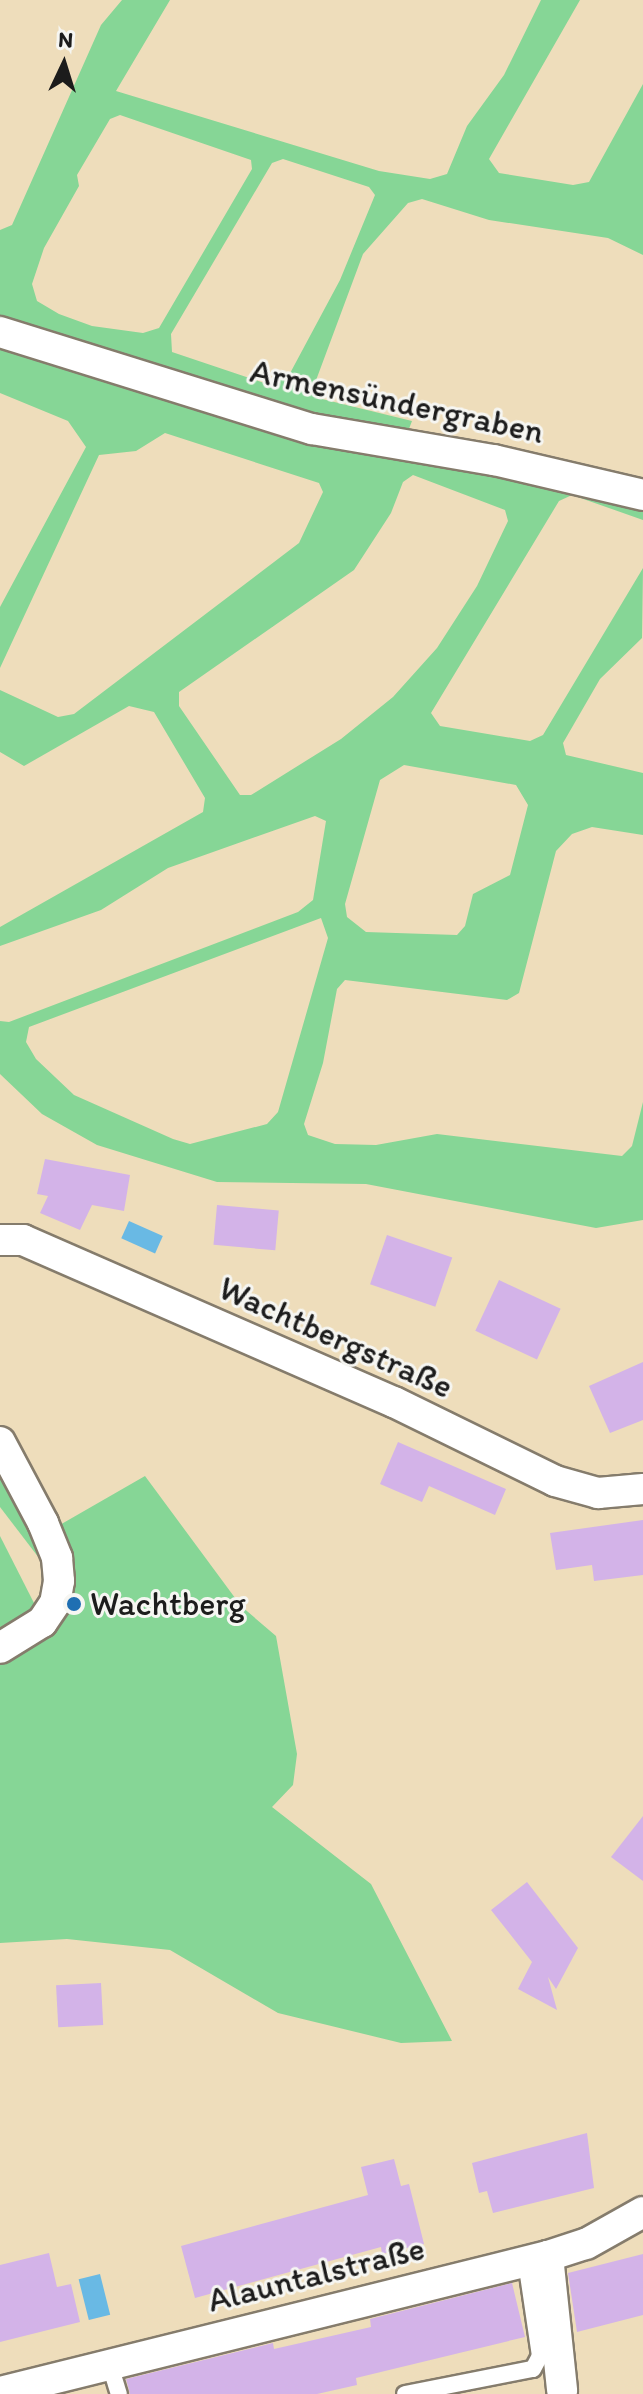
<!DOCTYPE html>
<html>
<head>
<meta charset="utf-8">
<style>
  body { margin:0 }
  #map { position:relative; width:643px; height:2394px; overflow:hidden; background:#edb; font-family:Itim,sans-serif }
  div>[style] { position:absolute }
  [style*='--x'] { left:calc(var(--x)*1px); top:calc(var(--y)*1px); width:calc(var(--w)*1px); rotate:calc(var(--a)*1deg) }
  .green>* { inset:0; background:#86d696 }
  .water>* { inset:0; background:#69b9e4; transform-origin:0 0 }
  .building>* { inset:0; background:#d3b3e8; transform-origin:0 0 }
  .roads { filter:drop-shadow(2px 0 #857c6c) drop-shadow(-2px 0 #857c6c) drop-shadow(0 2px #857c6c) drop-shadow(0 -2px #857c6c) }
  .lane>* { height:16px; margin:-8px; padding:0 8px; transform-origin:8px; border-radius:8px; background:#fff }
  .street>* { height:30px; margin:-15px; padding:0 15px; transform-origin:15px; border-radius:15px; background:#fff }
  .dots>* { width:22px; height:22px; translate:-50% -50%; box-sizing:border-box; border:4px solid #f6f6f2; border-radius:50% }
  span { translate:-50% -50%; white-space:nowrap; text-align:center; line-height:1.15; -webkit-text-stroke:6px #f6f6f2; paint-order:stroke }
  .street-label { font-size:34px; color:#1c1c1c }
  .poi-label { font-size:34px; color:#1c1c1c }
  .left { translate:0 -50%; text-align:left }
  .north { position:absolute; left:24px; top:24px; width:80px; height:80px; -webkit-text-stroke:6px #f6f6f2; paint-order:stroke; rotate:4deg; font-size:22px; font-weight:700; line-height:32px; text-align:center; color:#1c1c1c }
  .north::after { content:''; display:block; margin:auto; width:28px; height:36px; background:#1c1c1c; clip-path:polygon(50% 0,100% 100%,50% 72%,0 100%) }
</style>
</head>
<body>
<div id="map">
  <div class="green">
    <div style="clip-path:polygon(evenodd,122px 0,170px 0,116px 91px,379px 171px,430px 179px,447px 174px,467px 126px,504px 75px,541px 0,580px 0,489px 159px,499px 173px,573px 185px,589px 182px,643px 84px,643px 255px,608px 238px,489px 220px,422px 199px,408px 203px,363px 254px,315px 383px,318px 398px,412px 421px,407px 434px,314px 418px,0 323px,0 230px,12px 225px,101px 25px,122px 0,120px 115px,251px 160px,252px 169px,159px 328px,143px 333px,92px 326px,59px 314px,37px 301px,32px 284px,44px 248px,79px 186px,77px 175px,110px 119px,120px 115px,122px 0,283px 159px,369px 187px,375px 195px,340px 280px,288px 377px,267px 384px,172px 352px,171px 334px,272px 163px,283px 159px)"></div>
    <div style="clip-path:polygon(evenodd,0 340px,643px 504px,643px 520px,572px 495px,559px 501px,431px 713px,440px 726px,530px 741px,543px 735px,643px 568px,642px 638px,600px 679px,563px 743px,566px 755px,643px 773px,643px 835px,592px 827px,572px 834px,556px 851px,519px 993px,507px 1000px,345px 980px,337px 989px,323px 1063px,304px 1124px,308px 1135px,335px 1144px,376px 1145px,437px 1134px,622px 1156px,632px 1146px,643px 1102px,643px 1220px,596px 1228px,366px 1184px,217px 1182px,97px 1145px,42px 1114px,0 1074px,0 1021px,9px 1022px,298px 912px,313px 900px,326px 821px,315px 816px,168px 868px,101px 910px,0 946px,0 927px,203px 812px,205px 798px,154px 712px,129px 706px,24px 766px,0 752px,0 690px,58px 717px,74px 714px,299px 543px,323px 492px,319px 483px,165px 433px,136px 451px,99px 455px,0 668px,0 607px,86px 447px,68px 421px,0 393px,0 340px,413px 475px,505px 510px,508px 521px,477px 586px,437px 648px,393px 697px,341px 739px,251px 795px,240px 795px,179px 706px,179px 692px,354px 570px,391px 513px,403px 482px,413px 475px,0 340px,404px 765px,516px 785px,528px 805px,510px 875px,473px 894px,465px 926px,457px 935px,366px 932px,347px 917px,345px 904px,380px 780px,404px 765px,0 340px,321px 918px,328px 938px,278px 1112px,267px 1124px,190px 1144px,173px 1139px,74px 1095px,36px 1059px,26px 1042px,29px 1027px,321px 918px)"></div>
    <div style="clip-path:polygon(0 1462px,41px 1553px,39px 1558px,0 1507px)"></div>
    <div style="clip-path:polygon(145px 1476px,241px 1606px,276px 1636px,297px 1754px,293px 1785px,272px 1807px,371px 1884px,452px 2041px,401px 2043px,278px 2013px,170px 1950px,67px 1939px,0 1943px,0 1660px,69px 1602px,76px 1580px,73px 1556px,58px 1526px)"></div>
    <div style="clip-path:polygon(0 1536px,35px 1605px,33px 1616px,0 1640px)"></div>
  </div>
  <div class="water">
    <div style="left:129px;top:1221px;width:37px;height:19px;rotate:24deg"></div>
    <div style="left:100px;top:2274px;width:42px;height:22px;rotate:76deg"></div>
  </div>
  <div class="building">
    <div style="clip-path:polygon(45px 1159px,130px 1175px,124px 1211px,92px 1205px,80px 1230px,40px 1213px,48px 1196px,37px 1194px)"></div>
    <div style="left:217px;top:1205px;width:62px;height:40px;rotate:5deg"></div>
    <div style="left:387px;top:1235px;width:69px;height:52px;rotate:19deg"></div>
    <div style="left:499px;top:1280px;width:68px;height:56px;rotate:25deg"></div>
    <div style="clip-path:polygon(643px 1362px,643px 1420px,610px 1433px,589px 1386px)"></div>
    <div style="clip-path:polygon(398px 1442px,506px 1489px,495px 1515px,429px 1486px,422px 1502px,380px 1484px)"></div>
    <div style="clip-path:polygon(643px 1520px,643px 1575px,594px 1581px,592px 1565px,556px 1570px,550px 1533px)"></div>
    <div style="clip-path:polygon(643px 1816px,643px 1881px,611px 1857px)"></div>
    <div style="clip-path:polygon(527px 1882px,578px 1948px,556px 1989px,548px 1977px,557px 2010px,518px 1989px,532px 1962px,491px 1910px)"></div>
    <div style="left:101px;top:1983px;width:42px;height:45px;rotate:87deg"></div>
    <div style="clip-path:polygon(587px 2133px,594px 2188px,493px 2213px,487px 2191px,479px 2193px,472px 2163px)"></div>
    <div style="clip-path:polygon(394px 2159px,401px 2186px,409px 2184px,424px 2244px,382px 2254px,381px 2247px,195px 2298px,181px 2246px,368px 2195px,361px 2167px)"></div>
    <div style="clip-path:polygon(49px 2253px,57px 2287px,71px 2284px,80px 2322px,0 2342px,0 2265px)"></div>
    <div style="clip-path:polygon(643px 2254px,643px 2315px,577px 2332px,568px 2273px)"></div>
    <div style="clip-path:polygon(512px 2283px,525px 2337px,356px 2378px,357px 2385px,317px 2394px,130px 2394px,126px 2379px,273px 2343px,274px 2349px,371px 2327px,370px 2319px)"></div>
  </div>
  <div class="roads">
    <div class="lane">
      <div style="--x:110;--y:2365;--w:30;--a:73"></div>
      <div style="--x:405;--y:2394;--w:130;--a:-11.1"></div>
      <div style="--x:533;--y:2369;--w:15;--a:-62"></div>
      <div style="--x:540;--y:2356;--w:96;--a:-98.4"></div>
    </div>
    <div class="street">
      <div style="--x:0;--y:332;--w:327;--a:17.3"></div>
      <div style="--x:312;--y:429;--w:185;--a:9.7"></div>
      <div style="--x:494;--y:460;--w:153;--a:13.2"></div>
      <div style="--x:0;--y:1240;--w:23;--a:0"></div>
      <div style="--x:23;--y:1240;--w:405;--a:23.6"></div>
      <div style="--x:394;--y:1402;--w:179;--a:26.1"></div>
      <div style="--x:555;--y:1481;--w:45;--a:15.6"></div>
      <div style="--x:598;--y:1493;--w:45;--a:-5.1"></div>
      <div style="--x:0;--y:1442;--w:92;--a:62"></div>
      <div style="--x:43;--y:1523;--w:38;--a:68"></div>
      <div style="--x:57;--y:1558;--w:23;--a:85"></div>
      <div style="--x:59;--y:1581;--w:22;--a:100"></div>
      <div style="--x:55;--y:1603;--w:23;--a:124"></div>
      <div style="--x:42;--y:1622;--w:49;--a:148.2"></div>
      <div style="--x:548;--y:2256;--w:135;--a:84"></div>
      <div style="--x:0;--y:2392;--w:565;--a:-13.94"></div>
      <div style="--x:548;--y:2256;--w:40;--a:-18"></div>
      <div style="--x:586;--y:2244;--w:65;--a:-29.3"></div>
    </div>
  </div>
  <div class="dots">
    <div style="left:74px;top:1604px;background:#1f6fb2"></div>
  </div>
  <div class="street-label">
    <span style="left:397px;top:401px;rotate:12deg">Armensündergraben</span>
    <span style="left:336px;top:1337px;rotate:24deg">Wachtbergstraße</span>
    <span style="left:316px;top:2274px;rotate:-14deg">Alauntalstraße</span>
  </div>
  <div class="poi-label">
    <span class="left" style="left:90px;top:1604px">Wachtberg</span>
  </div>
  <div class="north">N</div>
</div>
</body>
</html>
